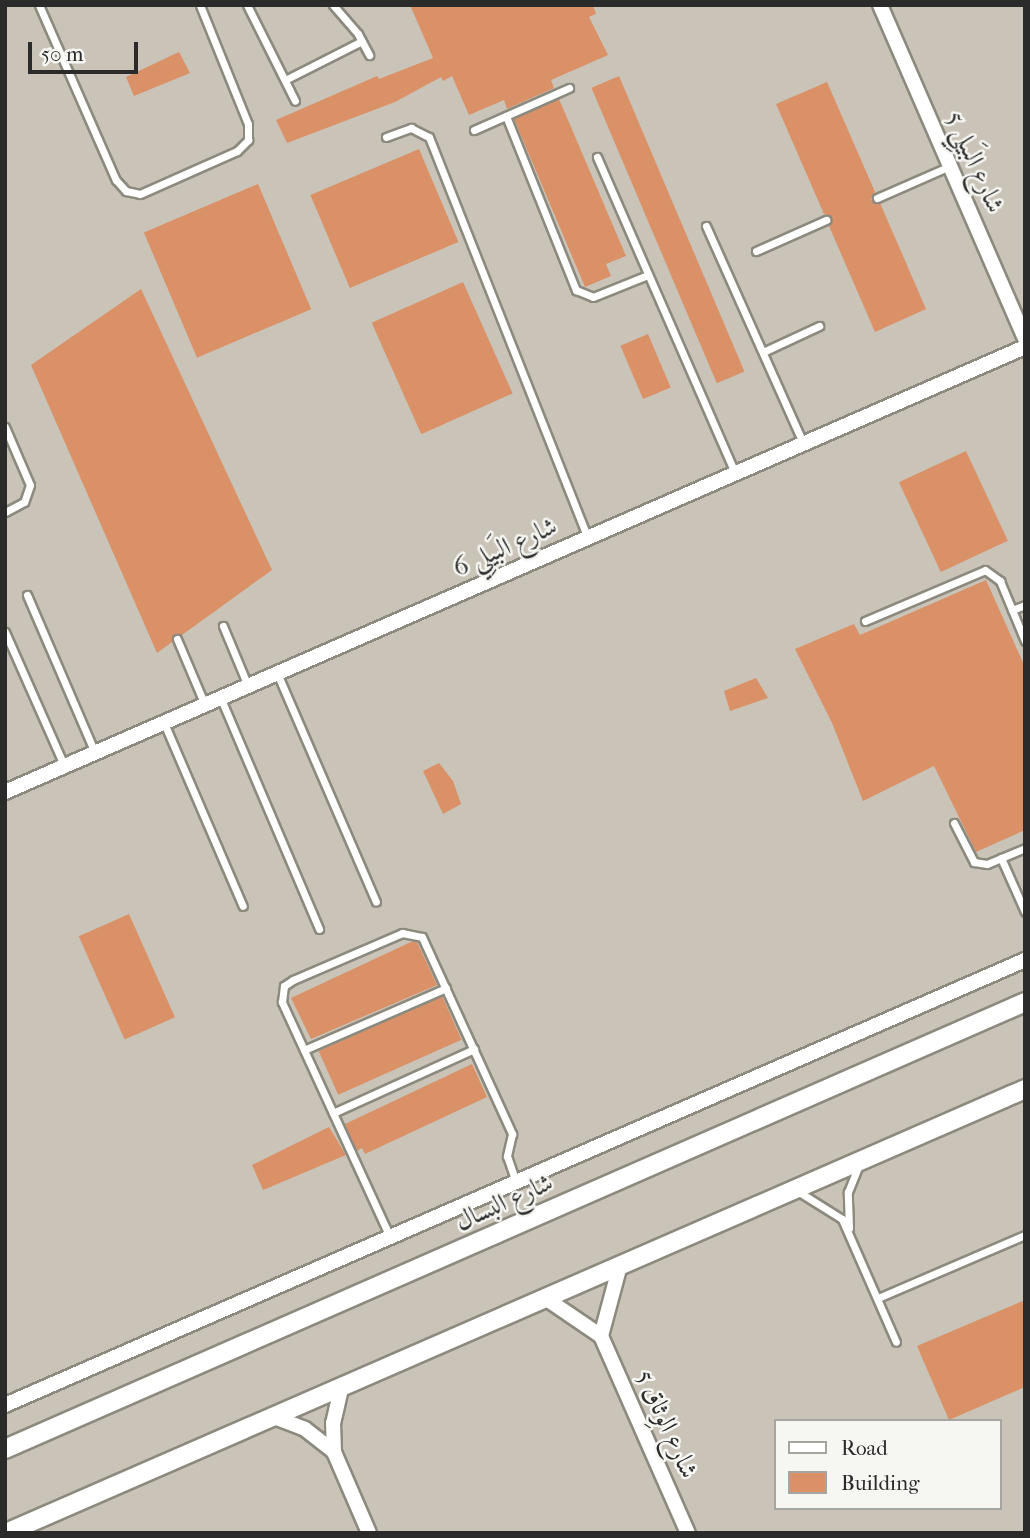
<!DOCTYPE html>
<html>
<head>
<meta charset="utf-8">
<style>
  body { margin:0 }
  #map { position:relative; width:1030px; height:1538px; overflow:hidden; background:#ece8d0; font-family:"IM FELL French Canon",Amiri,serif }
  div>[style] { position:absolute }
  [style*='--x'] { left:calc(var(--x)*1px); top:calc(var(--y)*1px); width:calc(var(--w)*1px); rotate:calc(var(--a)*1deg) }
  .industrial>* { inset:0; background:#cac3b8 }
  .building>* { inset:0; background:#da9167; transform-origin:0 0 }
  .roads { filter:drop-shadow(2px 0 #8c8a7e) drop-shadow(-2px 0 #8c8a7e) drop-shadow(0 2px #8c8a7e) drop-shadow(0 -2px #8c8a7e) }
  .service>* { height:7px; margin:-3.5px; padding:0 3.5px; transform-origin:3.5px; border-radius:3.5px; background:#fff }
  .minor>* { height:14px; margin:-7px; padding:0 7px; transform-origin:7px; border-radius:7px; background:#fff }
  .tertiary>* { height:18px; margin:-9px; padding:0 9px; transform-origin:9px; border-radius:9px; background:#fff }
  span { translate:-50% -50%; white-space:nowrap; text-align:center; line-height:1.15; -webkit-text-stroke:5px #f6f6f2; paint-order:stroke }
  .street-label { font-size:26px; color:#2b2b2b }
  .frame { position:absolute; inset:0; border:7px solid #2b2b2b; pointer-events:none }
  .legend { position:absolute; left:774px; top:1419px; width:228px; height:91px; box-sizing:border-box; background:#f6f6f2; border:2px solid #a5a5a2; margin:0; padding:9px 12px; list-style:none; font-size:21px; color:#2b2b2b }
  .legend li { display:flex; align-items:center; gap:14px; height:35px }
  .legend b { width:35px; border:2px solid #a5a5a2 }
  .scale { position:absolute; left:28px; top:42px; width:110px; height:32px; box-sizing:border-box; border:4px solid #2b2b2b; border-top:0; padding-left:9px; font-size:21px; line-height:24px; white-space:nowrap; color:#2b2b2b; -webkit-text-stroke:5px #f6f6f2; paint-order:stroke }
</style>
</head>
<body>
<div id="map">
  <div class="industrial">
    <div style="clip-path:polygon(evenodd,5px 5px,1025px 5px,1025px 1533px,5px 1533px,5px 5px,776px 1421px,1000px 1421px,1000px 1508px,776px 1508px,776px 1421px)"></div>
  </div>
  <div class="building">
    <div style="clip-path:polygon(410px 5px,593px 5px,596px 14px,589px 17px,608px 55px,551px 80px,554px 88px,507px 109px,504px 100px,469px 115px,452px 76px,443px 81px,441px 77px,395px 102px,287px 143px,276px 120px,377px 76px,379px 79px,433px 58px)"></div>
    <div style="clip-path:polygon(179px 52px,190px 73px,134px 96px,126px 77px)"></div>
    <div style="left:619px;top:76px;width:321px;height:30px;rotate:67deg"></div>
    <div style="clip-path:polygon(827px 82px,875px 192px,871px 200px,880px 203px,926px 309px,875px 332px,829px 226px,832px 218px,824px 214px,776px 104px)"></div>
    <div style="clip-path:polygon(559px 99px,626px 256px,606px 264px,611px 276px,585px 287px,514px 119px)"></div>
    <div style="left:419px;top:149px;width:101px;height:118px;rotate:67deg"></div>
    <div style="left:258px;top:184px;width:136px;height:124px;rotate:67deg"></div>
    <div style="left:463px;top:282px;width:122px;height:100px;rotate:66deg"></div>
    <div style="clip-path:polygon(141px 289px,272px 570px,182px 635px,174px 634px,172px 642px,157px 653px,31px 365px)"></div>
    <div style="left:648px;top:334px;width:58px;height:30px;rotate:67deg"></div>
    <div style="left:966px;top:451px;width:99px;height:74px;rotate:65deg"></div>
    <div style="clip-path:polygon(986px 580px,1025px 667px,1025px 830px,976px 852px,934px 766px,863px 801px,832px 723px,795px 649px,854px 624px,860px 635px)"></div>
    <div style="clip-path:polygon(756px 678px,768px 698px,730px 711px,724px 691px)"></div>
    <div style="clip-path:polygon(439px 763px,453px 781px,461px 804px,443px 814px,423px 771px)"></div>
    <div style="left:129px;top:914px;width:113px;height:55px;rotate:66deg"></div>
    <div style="clip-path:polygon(413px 941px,417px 942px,437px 985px,311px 1039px,291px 998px)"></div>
    <div style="left:442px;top:996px;width:48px;height:135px;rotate:66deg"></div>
    <div style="clip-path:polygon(472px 1064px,487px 1097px,365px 1154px,362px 1148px,357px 1151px,345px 1124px)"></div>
    <div style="clip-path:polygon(329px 1127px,346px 1155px,263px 1190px,252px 1165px)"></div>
    <div style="clip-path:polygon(1025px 1300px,1025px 1387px,949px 1420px,917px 1346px)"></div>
  </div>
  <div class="roads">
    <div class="service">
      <div style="--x:39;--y:5;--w:191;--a:66.3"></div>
      <div style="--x:116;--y:180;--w:15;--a:48"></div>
      <div style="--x:126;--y:191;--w:14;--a:12"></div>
      <div style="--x:140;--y:194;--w:106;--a:-23.9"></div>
      <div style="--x:237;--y:151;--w:16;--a:-45"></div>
      <div style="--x:248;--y:140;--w:16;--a:-90"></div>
      <div style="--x:248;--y:124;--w:128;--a:-112"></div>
      <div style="--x:247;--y:5;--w:107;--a:63.4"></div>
      <div style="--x:333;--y:5;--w:38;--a:49"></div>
      <div style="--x:358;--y:34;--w:24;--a:62"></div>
      <div style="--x:285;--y:80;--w:86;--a:-26.9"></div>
      <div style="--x:506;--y:116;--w:188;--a:68.1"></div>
      <div style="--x:576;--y:290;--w:18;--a:22"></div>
      <div style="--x:593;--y:297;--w:59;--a:-21.8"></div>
      <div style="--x:474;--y:130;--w:104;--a:-23.9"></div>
      <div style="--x:386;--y:137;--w:27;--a:-20"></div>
      <div style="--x:411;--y:128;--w:20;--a:27"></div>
      <div style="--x:429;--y:137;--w:430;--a:68.4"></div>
      <div style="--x:597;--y:157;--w:345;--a:66.4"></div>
      <div style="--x:877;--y:198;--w:80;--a:-23.7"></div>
      <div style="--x:706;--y:226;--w:238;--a:65.9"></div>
      <div style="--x:756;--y:251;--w:77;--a:-23.9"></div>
      <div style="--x:763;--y:352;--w:62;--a:-24.9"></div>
      <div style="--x:5;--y:427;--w:63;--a:66.7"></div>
      <div style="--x:30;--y:485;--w:18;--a:109"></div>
      <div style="--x:24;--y:502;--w:21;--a:152"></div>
      <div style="--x:27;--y:595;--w:172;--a:66.7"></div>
      <div style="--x:1012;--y:610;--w:14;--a:-21"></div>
      <div style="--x:865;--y:621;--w:130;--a:-23"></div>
      <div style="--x:985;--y:570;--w:19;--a:36"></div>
      <div style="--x:1000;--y:581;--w:65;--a:67.4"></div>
      <div style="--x:223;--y:626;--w:65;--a:67.4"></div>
      <div style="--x:5;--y:632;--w:145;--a:66.1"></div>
      <div style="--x:177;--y:639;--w:72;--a:67"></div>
      <div style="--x:277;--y:673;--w:249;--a:66.6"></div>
      <div style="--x:221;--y:699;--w:250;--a:66.9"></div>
      <div style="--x:164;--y:723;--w:199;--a:66.7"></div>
      <div style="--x:954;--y:823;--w:44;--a:62.9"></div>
      <div style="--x:974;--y:862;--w:13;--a:9"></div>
      <div style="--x:987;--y:864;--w:41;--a:-22.8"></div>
      <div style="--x:1001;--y:858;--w:59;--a:66"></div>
      <div style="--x:304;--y:1050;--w:155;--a:-23.6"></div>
      <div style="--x:333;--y:1113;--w:155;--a:-24.4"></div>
      <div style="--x:799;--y:1192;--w:51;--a:32.1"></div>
      <div style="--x:842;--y:1219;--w:134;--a:66.3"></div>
      <div style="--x:849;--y:1228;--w:36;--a:-92"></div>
      <div style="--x:848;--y:1192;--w:29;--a:-68"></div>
      <div style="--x:390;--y:1237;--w:259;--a:-114.7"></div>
      <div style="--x:282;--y:1002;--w:16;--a:-83"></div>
      <div style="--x:284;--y:986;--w:11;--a:-34"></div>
      <div style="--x:293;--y:980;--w:119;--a:-23.3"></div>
      <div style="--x:402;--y:933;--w:20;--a:11"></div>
      <div style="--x:422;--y:937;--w:217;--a:65.4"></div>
      <div style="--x:512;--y:1134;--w:23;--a:103"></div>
      <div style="--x:507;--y:1156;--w:28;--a:71"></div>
      <div style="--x:878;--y:1298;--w:160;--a:-23.2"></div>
    </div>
    <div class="minor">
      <div style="--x:880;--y:5;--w:363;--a:66.5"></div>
      <div style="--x:5;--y:792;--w:1113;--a:-23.57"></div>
      <div style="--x:548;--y:1300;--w:64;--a:34.2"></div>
      <div style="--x:601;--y:1336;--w:215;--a:66.2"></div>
      <div style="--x:601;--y:1336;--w:69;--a:-75"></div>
      <div style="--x:341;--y:1389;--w:35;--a:103"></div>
      <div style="--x:333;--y:1423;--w:29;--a:88"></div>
      <div style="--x:334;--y:1452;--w:88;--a:66.6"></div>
      <div style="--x:5;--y:1405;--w:1113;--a:-23.57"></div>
      <div style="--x:274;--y:1417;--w:33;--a:21"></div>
      <div style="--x:305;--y:1429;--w:37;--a:38"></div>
    </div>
    <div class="tertiary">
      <div style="--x:5;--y:1449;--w:1114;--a:-23.66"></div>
      <div style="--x:6;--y:1533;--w:1112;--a:-23.54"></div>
    </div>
  </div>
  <div class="street-label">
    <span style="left:975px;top:162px;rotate:66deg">شارع البَيلِي 5</span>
    <span style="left:505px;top:547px;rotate:-24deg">شارع البَيلِي 6</span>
    <span style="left:504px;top:1202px;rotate:-24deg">شارع البسال</span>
    <span style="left:667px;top:1424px;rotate:66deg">شارع الوِثاق 5</span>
  </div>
  <div class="frame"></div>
  <ul class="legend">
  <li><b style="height:9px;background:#fff"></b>Road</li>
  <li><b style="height:19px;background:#da9167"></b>Building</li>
  </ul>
  <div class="scale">50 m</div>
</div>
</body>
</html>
